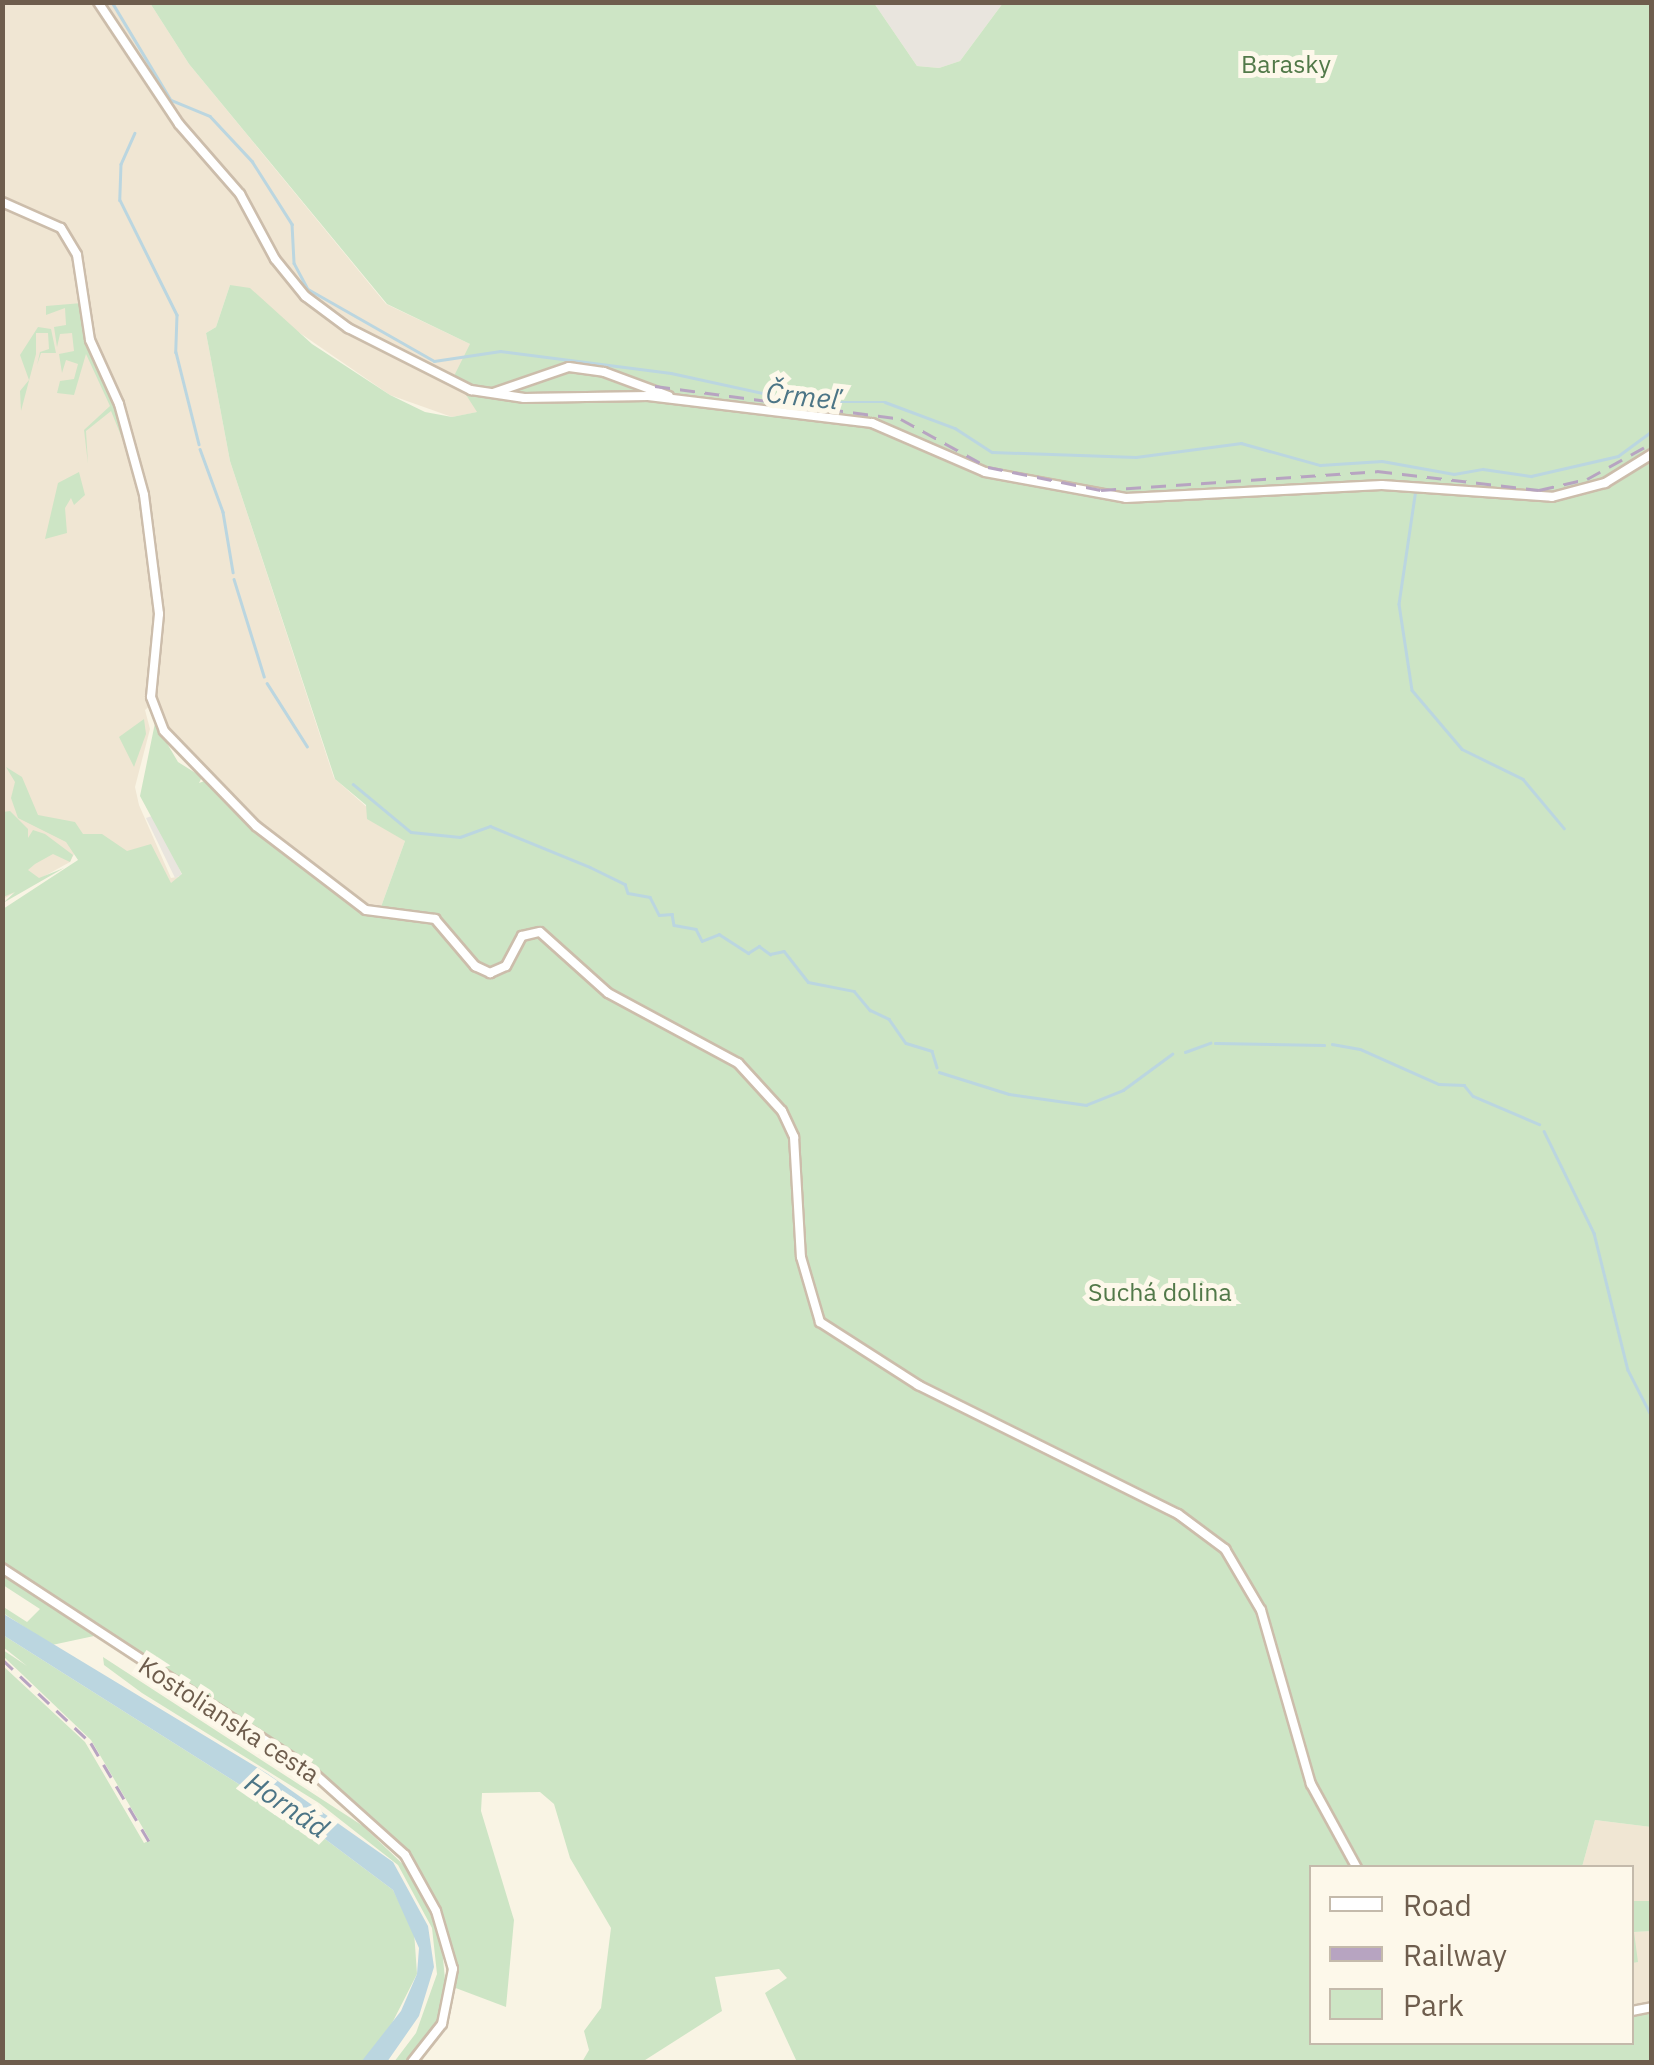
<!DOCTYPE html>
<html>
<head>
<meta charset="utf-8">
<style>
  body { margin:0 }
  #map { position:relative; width:1654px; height:2065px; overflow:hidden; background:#f9f4e4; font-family:"IBM Plex Sans",sans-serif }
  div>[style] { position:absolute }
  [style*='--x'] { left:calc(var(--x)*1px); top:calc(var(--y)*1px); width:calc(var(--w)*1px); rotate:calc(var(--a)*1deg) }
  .residential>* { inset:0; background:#f0e6d3 }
  .industrial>* { inset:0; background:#e9e5de }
  .green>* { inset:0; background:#cde5c5 }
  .water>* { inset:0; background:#bbd6e0 }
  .stream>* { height:2.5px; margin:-1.25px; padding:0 1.25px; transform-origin:1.25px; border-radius:1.25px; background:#bbd6e0 }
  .roads { filter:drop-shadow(2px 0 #ccbdab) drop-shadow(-2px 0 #ccbdab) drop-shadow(0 2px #ccbdab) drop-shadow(0 -2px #ccbdab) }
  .secondary>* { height:8px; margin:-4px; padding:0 4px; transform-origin:4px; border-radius:4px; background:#fff }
  .rail>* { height:2.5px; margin-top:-1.25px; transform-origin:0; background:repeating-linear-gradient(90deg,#b7a4c1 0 15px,transparent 0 25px) }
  span { translate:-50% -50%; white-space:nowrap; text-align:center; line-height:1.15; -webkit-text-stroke:10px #fdf8ea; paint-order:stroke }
  .park-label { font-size:25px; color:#527949 }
  .street-label { font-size:25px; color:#6e5d4d }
  .water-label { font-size:28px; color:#4c7586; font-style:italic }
  .frame { position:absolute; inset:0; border:5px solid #6e5d4d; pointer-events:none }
  .legend { position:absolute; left:1309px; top:1865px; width:325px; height:180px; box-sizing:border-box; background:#fdf8ea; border:2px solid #c4baab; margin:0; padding:12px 18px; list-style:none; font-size:30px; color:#6e5d4d }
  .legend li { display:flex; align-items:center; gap:20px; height:50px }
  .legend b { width:50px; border:2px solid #c4baab }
</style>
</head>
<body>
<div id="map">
  <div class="residential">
    <div style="clip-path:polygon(3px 3px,150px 3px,189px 64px,386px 304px,470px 344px,478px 412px,452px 417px,390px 395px,230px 285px,216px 327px,206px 333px,230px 461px,334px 778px,405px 841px,378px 915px,263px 832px,180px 750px,151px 705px,145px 710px,150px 729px,135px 787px,139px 805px,171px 878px,183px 876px,217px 909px,113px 857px,75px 852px,70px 862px,3px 899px,3px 879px,41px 858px,34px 842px,3px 823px)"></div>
    <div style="clip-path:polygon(1595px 1820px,1651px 1827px,1651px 1901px,1632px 1901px,1632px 1868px,1582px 1867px)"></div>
    <div style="clip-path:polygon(1651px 1931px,1651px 2007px,1632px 2011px,1634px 1932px)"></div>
  </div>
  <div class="industrial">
    <div style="clip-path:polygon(874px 3px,1003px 3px,960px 61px,939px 68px,917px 66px)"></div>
    <div style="clip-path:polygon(155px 815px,182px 875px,175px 878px,146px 818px)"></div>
  </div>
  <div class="green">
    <div style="clip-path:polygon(150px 3px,874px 3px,917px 66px,939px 68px,960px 61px,1003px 3px,1651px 3px,1651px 1827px,1595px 1820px,1582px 1867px,1312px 1868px,1312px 2042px,1632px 2042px,1632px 2011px,1651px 2007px,1651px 2062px,797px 2062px,765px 1993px,787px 1978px,779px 1969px,715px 1977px,722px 2011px,642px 2062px,582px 2062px,589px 2050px,584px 2031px,601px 2008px,611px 1928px,570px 1858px,554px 1804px,540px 1792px,482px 1793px,481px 1811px,514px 1920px,506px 2007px,453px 1987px,442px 1926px,405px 1855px,337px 1793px,3px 1568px,3px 909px,78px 860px,66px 842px,18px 818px,11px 798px,15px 782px,6px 767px,22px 777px,38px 815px,75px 822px,83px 834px,102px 834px,127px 851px,151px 844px,171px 883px,182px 874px,140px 796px,155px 723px,178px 762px,202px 777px,199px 783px,207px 780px,251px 826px,378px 915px,405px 841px,367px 819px,366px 805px,335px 779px,230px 461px,206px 333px,216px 327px,230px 285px,250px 288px,312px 344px,390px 395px,425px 412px,452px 417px,477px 412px,454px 376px,470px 344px,387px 304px,189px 64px)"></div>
    <div style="clip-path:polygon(82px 303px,86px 333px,115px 404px,133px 465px,111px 411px,86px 431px,88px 464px,84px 430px,110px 406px,86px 354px,74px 395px,57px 393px,60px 381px,74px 379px,78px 364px,66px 360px,62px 373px,59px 354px,74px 351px,72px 333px,60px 334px,57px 347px,54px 327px,66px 325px,65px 308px,46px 315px,46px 306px)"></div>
    <div style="clip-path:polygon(38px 327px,51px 329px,56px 353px,41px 353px,37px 365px,40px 352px,49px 349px,48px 333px,36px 333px,36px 354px,21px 411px,20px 391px,29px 380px,20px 355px)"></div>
    <div style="clip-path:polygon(79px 472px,85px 495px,74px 505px,71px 498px,65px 508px,67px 533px,45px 539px,58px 483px)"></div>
    <div style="clip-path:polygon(144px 719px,146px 734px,134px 767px,119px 737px)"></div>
    <div style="clip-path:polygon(10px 811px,28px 829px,28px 838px,33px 830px,45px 834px,73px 855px,70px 862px,53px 854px,35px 864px,28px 870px,39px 878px,64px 868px,3px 903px,15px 892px,3px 897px,3px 812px)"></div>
    <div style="clip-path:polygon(3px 1570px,65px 1616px,94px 1636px,52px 1645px,3px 1613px,2px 1606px,27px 1622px,40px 1609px,3px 1585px)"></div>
    <div style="clip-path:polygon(3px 1635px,321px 1836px,393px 1890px,414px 1931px,417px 1974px,385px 2037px,361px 2062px,3px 2062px,2px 1665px,85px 1742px,144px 1843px,150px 1840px,91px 1740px,3px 1656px,3px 1650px,27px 1666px,3px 1647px)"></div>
    <div style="clip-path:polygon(103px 1657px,363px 1826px,410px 1871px,441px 1937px,446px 1990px,437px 2022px,406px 2062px,394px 2062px,416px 2033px,437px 1974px,432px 1928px,398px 1865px,319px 1803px,142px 1693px,104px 1665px)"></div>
    <div style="clip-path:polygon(1632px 1901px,1651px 1901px,1652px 1931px,1634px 1932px,1638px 1962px,1632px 1963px)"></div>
  </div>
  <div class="water">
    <div style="clip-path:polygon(2px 1613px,268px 1774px,393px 1862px,428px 1926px,434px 1967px,419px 2016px,387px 2062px,361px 2062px,401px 2011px,417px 1974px,419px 1948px,393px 1890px,321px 1836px,3px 1635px)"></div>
  </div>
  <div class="stream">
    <div style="--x:112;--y:2;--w:114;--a:59"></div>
    <div style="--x:171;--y:100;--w:42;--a:22.3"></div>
    <div style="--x:210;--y:116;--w:62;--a:47"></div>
    <div style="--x:252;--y:161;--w:75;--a:57.6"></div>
    <div style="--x:292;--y:224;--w:39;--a:87"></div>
    <div style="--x:294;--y:263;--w:30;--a:62"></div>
    <div style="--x:308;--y:289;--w:145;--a:29.7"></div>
    <div style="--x:434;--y:361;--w:67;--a:-8.6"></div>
    <div style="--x:500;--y:351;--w:172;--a:7.3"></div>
    <div style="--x:671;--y:373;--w:136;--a:12.3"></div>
    <div style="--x:804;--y:402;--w:81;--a:0"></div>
    <div style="--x:885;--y:402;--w:75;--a:20.4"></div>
    <div style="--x:955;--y:428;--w:44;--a:33"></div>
    <div style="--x:992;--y:452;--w:144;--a:2"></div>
    <div style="--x:1136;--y:457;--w:106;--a:-7.6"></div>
    <div style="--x:1241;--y:443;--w:82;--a:15.6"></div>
    <div style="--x:1320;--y:465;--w:62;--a:-3.7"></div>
    <div style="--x:1382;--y:461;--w:73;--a:10.2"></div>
    <div style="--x:1454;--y:474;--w:29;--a:-10"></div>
    <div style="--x:1483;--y:469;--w:49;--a:8.3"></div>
    <div style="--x:1531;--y:476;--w:89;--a:-12.9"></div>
    <div style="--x:1618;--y:456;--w:42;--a:-36.3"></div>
    <div style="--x:135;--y:133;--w:34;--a:114"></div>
    <div style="--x:121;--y:164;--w:36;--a:92"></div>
    <div style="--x:120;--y:200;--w:128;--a:63.6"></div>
    <div style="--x:177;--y:315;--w:37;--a:92"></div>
    <div style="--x:176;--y:352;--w:95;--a:76"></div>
    <div style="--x:200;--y:449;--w:67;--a:69.9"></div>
    <div style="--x:223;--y:512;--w:61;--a:80.5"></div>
    <div style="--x:1416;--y:489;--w:116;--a:98.4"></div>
    <div style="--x:1399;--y:604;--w:87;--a:81.4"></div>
    <div style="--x:1412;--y:690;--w:77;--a:49.7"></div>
    <div style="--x:1462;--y:749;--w:68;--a:26.2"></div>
    <div style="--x:1523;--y:779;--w:64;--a:50.1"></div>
    <div style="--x:234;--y:579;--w:102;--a:72.8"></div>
    <div style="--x:267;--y:683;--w:75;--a:57.6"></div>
    <div style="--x:353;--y:784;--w:75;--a:39.6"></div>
    <div style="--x:411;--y:832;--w:49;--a:5.8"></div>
    <div style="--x:460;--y:837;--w:32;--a:-20"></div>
    <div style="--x:490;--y:826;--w:108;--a:22.3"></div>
    <div style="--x:590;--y:867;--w:39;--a:26"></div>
    <div style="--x:625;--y:884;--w:9;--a:72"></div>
    <div style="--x:628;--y:893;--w:22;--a:10"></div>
    <div style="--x:650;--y:897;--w:20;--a:63"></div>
    <div style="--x:659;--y:915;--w:13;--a:-4"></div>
    <div style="--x:672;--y:914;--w:11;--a:80"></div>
    <div style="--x:674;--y:925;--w:22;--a:10"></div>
    <div style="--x:696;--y:929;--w:13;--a:63"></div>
    <div style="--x:702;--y:941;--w:18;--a:-22"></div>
    <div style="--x:719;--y:934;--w:35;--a:33"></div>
    <div style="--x:748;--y:953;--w:13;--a:-32"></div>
    <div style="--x:759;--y:946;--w:14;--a:36"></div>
    <div style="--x:770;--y:954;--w:14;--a:-12"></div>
    <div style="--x:784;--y:951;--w:39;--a:52"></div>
    <div style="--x:808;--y:982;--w:47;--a:11.1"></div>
    <div style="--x:854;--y:991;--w:25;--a:50"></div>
    <div style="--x:870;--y:1010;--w:21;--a:25"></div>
    <div style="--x:889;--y:1019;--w:29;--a:55"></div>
    <div style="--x:906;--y:1043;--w:27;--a:17"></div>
    <div style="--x:932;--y:1051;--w:17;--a:73"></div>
    <div style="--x:1215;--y:1043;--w:109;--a:1.1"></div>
    <div style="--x:1332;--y:1044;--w:28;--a:10"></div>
    <div style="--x:1360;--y:1049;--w:86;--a:23.9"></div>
    <div style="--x:1439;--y:1084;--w:25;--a:2"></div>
    <div style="--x:1464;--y:1085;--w:14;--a:51"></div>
    <div style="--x:1473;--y:1096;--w:72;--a:23"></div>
    <div style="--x:1185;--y:1052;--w:27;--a:-20"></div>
    <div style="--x:939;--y:1072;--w:73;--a:17.4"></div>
    <div style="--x:1009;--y:1094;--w:78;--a:8.1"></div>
    <div style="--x:1086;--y:1105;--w:40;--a:-22"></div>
    <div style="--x:1123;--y:1090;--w:61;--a:-36.3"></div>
    <div style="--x:1544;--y:1131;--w:114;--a:63.9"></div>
    <div style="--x:1594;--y:1233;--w:141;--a:76.1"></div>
    <div style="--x:1628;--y:1370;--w:53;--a:62.9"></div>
  </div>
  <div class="roads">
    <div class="secondary">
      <div style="--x:98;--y:2;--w:146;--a:56.4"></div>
      <div style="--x:179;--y:124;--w:93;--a:48.9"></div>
      <div style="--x:240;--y:194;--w:74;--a:61.7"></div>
      <div style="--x:275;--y:259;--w:48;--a:51"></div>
      <div style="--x:305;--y:296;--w:54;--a:36.7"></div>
      <div style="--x:348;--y:328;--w:138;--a:26.8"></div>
      <div style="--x:471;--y:390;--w:54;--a:8.6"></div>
      <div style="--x:524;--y:398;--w:124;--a:-0.9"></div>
      <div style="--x:648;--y:396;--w:226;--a:6.9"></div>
      <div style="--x:872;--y:423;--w:123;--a:23.4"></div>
      <div style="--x:985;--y:472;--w:143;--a:10.4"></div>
      <div style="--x:1126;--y:498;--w:256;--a:-2.9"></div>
      <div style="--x:1382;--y:485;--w:170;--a:4"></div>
      <div style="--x:1552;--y:497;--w:55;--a:-14.8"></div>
      <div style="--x:1605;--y:483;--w:55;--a:-31.7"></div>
      <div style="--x:2;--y:202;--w:64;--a:23.8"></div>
      <div style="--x:61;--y:228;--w:31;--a:59"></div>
      <div style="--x:77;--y:255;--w:86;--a:81.3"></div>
      <div style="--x:90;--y:340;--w:70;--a:65.6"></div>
      <div style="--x:119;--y:404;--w:94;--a:74.6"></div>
      <div style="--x:144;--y:495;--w:120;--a:82.8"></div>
      <div style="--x:159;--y:614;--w:83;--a:95.5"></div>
      <div style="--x:151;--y:697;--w:36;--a:69"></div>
      <div style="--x:164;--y:731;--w:132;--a:45.9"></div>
      <div style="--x:256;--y:826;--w:138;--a:37.4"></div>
      <div style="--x:366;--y:910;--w:70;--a:7.4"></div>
      <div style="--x:435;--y:919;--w:62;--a:49.6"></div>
      <div style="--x:475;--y:966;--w:17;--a:25"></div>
      <div style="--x:490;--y:973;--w:17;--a:-24"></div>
      <div style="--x:506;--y:966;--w:34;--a:-62"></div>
      <div style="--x:522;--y:936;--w:18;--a:-13"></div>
      <div style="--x:540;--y:932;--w:91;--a:41.9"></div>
      <div style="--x:608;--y:993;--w:148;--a:28.3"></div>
      <div style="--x:738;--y:1063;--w:65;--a:47.5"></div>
      <div style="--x:782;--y:1111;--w:29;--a:65"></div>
      <div style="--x:794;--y:1137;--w:120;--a:86.7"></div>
      <div style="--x:801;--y:1257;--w:68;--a:73.7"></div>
      <div style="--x:820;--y:1322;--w:117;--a:32.7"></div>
      <div style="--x:918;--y:1385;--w:290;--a:26.4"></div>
      <div style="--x:1178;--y:1514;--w:59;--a:36.7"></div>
      <div style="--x:1225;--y:1549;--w:71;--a:59.5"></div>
      <div style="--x:1261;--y:1610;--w:181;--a:74"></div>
      <div style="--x:1311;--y:1784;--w:96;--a:61.3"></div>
      <div style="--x:493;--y:393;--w:80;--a:-18.9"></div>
      <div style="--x:569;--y:367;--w:35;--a:8"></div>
      <div style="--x:604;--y:372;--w:69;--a:20.3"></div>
      <div style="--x:2;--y:1568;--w:366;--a:33.2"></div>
      <div style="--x:308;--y:1768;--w:130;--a:41.9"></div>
      <div style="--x:405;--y:1855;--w:64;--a:61"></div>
      <div style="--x:436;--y:1911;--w:60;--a:73.7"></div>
      <div style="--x:453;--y:1969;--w:56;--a:101.3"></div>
      <div style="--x:442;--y:2024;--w:48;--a:128.3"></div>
      <div style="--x:1632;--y:2011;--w:20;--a:-11"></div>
    </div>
  </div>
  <div class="rail">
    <div style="--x:655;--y:386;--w:248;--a:7.6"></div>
    <div style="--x:901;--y:419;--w:99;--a:28.9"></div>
    <div style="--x:988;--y:467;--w:115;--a:11.5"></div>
    <div style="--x:1101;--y:490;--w:277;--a:-3.9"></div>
    <div style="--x:1377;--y:471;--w:163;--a:6.7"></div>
    <div style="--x:1539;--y:490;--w:49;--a:-12.9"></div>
    <div style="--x:1587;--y:479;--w:74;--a:-29"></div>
    <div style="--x:2;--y:1659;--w:122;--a:43.3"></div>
    <div style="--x:91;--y:1743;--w:114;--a:59.4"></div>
  </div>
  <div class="park-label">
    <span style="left:1286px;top:64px">Barasky</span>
    <span style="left:1160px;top:1292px">Suchá dolina</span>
  </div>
  <div class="street-label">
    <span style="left:229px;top:1720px;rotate:33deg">Kostolianska cesta</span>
  </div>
  <div class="water-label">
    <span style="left:802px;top:396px;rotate:6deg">Črmeľ</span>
    <span style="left:287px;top:1805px;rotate:34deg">Hornád</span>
  </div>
  <div class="frame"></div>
  <ul class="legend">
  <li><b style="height:12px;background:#fff"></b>Road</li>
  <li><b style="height:12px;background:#b7a4c1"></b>Railway</li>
  <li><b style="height:28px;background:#cde5c5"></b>Park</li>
  </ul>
</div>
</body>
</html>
